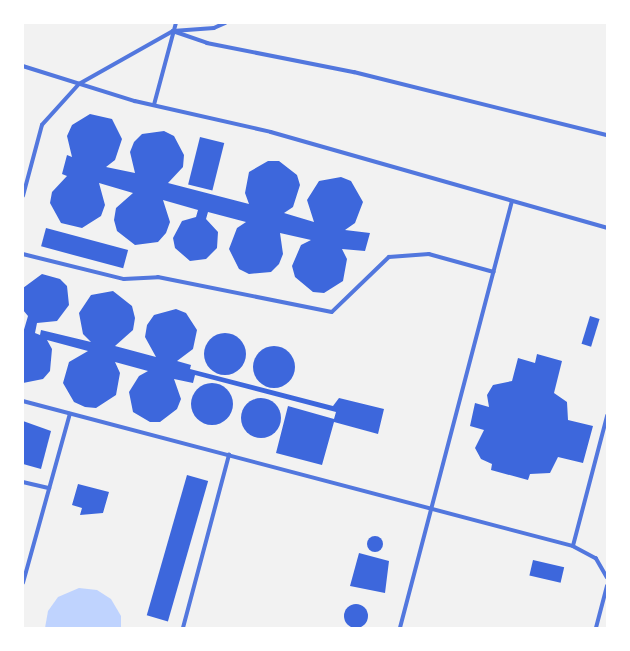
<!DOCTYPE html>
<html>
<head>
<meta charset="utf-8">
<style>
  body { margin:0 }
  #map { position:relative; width:630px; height:651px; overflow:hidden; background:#f2f2f2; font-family:Raleway,sans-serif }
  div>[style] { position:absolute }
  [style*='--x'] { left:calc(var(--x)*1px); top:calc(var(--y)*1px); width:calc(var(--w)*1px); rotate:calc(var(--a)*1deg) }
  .water>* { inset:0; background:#bfd3fe }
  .building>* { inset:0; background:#3d67dc; transform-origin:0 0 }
  .round { border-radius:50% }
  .service>* { height:3.5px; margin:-1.75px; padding:0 1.75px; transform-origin:1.75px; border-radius:1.75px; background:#5277de }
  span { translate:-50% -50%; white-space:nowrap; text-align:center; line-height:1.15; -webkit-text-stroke:7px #fff; paint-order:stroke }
  .frame { position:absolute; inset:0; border:24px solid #fff; pointer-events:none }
</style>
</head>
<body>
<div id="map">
  <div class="water">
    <div style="clip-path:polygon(79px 588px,97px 590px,111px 599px,121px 616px,121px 628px,45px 628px,48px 611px,58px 597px)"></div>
  </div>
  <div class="building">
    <div style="clip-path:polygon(90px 114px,112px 119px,122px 139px,115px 160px,106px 167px,135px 173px,130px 152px,134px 142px,142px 134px,164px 131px,174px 136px,184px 155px,183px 167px,168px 183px,249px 204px,245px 193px,249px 172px,268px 161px,279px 161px,297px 175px,300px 185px,293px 207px,284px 213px,314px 222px,307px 200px,319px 181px,341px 177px,351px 181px,363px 202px,355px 223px,345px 230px,370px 233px,365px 251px,342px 249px,347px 259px,343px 281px,324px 293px,313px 292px,295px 277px,292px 266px,301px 245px,311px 240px,280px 233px,283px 254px,279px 264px,271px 272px,249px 274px,239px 269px,229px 249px,237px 228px,246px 222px,208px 212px,206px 219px,218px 232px,217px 248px,206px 259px,190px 261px,175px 248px,173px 238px,182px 221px,196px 217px,198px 210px,163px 200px,170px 222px,166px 233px,158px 242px,135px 245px,117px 231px,114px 220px,116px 208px,133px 193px,99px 183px,105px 205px,101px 216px,82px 228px,61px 223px,50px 203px,52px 192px,67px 176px,62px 174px,67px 155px,72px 157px,67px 136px,72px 125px)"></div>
    <div style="left:200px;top:137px;width:25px;height:49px;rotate:14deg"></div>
    <div style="left:46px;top:228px;width:85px;height:19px;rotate:15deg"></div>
    <div style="clip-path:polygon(42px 274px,60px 279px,67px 286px,69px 305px,57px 321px,37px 323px,35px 333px,40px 335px,41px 330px,91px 342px,83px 334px,79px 313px,91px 295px,113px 291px,132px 306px,135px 318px,133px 330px,115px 346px,156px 357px,145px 337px,147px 325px,154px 315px,176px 309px,186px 313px,197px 330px,193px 349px,177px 361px,191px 365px,190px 369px,333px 406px,339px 398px,384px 409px,378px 434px,334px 422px,322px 465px,276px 453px,288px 406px,334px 419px,336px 412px,195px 375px,193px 383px,174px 379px,181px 399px,177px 409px,160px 422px,150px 422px,133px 412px,129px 392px,139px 376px,148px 371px,115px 362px,120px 373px,116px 395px,96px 408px,85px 407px,74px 402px,63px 383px,69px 362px,88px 351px,47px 340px,52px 349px,50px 371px,43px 379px,23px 383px,23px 333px,28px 316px,23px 310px,23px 288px)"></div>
    <div style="left:590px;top:316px;width:10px;height:29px;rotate:17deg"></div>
    <div class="round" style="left:204px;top:333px;width:42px;height:42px"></div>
    <div class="round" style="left:253px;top:346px;width:42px;height:42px"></div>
    <div style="clip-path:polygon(537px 354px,562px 361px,554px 393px,567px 402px,568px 420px,593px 426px,583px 463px,558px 457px,550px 473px,530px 474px,528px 480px,491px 470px,492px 464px,481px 459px,475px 448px,484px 430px,470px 426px,475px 403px,489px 407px,487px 395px,493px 385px,512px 381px,518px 358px,535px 363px)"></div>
    <div class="round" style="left:191px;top:383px;width:42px;height:42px"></div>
    <div class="round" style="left:241px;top:398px;width:40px;height:40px"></div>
    <div style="clip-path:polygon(23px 421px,51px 431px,41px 469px,23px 464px)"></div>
    <div style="left:187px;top:475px;width:22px;height:146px;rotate:16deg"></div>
    <div style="clip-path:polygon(78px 484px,109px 492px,103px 513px,80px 515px,82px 508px,72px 505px)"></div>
    <div class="round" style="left:367px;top:536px;width:16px;height:16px"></div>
    <div style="clip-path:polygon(359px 553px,389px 561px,385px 593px,350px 586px)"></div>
    <div style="left:533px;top:560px;width:32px;height:16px;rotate:13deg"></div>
    <div class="round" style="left:344px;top:604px;width:24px;height:24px"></div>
  </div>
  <div class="service">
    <div style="--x:173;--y:31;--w:36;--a:19"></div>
    <div style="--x:207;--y:43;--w:150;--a:11.2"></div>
    <div style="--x:354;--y:72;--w:261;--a:14"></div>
    <div style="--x:23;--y:66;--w:117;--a:17.4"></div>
    <div style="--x:135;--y:101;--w:139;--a:12.8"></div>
    <div style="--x:271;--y:132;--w:349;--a:15.9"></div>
    <div style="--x:154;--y:105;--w:85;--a:-75"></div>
    <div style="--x:23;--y:196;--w:73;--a:-75"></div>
    <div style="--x:42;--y:125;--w:55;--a:-47.9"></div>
    <div style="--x:79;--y:84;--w:108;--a:-29.4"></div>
    <div style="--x:173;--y:31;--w:41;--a:-4.2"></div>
    <div style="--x:214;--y:28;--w:12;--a:-24"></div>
    <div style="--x:23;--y:254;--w:104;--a:13.9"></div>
    <div style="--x:124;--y:279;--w:34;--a:-3"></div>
    <div style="--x:158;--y:277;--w:177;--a:11.4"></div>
    <div style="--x:332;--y:312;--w:79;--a:-44"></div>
    <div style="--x:389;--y:257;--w:40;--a:-4.3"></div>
    <div style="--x:429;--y:254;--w:67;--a:15.5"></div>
    <div style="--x:23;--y:401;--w:569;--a:14.77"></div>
    <div style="--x:573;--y:546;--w:134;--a:-75.3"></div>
    <div style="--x:23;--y:482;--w:27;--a:13"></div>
    <div style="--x:573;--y:546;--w:26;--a:28"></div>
    <div style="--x:596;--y:558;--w:22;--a:60"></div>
    <div style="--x:23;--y:583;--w:175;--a:-74.5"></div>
    <div style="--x:183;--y:628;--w:179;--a:-75.1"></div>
    <div style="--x:400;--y:628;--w:440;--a:-75.3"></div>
    <div style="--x:596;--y:628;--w:43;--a:-75.3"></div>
  </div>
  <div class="frame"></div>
</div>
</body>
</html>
